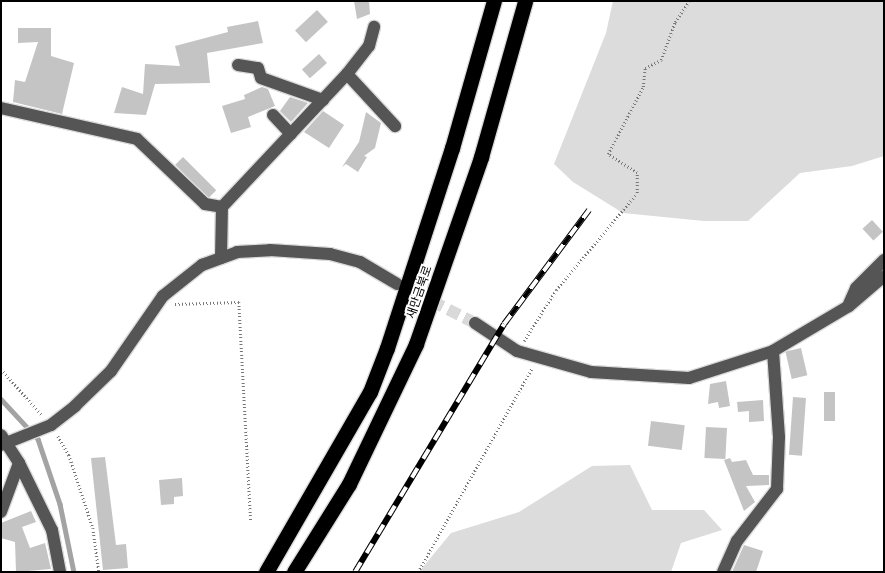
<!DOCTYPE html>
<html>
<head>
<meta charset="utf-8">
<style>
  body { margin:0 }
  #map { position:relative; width:885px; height:573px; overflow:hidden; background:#fff; font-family:Montserrat,"Noto Sans KR",sans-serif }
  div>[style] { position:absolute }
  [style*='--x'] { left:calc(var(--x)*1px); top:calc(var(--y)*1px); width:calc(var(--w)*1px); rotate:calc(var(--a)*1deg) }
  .green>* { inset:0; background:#dcdcdc }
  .stream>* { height:4.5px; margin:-2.25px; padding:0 2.25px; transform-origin:2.25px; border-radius:2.25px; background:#a3a3a3 }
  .building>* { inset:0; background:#c4c4c4; transform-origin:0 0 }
  .minor-tunnel>* { height:12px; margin-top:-6px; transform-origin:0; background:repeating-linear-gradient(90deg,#d9d9d9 0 12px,transparent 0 18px) }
  .path>* { height:2.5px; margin-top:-1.25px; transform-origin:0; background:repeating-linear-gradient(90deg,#777 0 1px,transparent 0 3.5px) }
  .roads { filter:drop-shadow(1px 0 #dbdbdb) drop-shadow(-1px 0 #dbdbdb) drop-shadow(0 1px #dbdbdb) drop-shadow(0 -1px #dbdbdb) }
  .minor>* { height:12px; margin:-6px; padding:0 6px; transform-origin:6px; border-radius:6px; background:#555 }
  .highway>* { height:15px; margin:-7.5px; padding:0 7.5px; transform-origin:7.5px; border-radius:7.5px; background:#000 }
  .rail>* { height:5.5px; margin-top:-2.75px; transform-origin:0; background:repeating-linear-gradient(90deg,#fff 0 11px,#000 0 22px); box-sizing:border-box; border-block:1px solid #000 }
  span { translate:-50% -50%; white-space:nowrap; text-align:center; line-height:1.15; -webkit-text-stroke:4px #fff; paint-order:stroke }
  .street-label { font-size:12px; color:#000 }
  .frame { position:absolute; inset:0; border:2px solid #000; pointer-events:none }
</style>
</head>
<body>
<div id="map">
  <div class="green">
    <div style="clip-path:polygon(613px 1px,884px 1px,884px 156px,852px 166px,800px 173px,748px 221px,704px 221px,623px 213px,573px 182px,554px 164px,606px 33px)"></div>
    <div style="clip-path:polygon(630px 465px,652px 510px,704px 510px,722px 530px,681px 543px,671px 572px,419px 572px,451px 533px,519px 512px,592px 466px)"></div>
  </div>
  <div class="stream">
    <div style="--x:1;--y:399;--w:54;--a:47.2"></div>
    <div style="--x:38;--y:439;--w:69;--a:71.3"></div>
    <div style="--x:60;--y:504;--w:69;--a:78.4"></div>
  </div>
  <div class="building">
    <div style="clip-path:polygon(354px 1px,369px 1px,370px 14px,357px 19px)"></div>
    <div style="left:317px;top:10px;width:16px;height:30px;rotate:47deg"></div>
    <div style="clip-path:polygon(258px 21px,263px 43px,207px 53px,210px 83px,155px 84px,146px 115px,114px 113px,122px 87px,143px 94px,145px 64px,180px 66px,175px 46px,228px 32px,227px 27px)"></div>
    <div style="clip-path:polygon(18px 28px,51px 28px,51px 56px,74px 63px,62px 114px,13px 102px,15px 80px,25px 82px,38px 42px,18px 43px)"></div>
    <div style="left:319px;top:54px;width:12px;height:23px;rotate:48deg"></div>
    <div style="clip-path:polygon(262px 87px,268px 89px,275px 106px,248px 117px,251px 127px,231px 133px,222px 106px,245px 99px,244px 95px)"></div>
    <div style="clip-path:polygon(290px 97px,308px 103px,291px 122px,280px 111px)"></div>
    <div style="clip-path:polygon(323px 111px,344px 125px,329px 148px,304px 132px)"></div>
    <div style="clip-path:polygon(366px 112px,381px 123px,375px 148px,364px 156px,367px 157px,358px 172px,346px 164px,342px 167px,359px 142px)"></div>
    <div style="left:183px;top:157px;width:47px;height:11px;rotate:45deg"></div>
    <div style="left:872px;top:220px;width:16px;height:13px;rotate:47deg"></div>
    <div style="left:801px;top:348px;width:28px;height:16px;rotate:77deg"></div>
    <div style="clip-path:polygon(726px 381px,730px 406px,719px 408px,718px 402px,708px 404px,710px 384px)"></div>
    <div style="left:835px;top:392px;width:29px;height:11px;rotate:90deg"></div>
    <div style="left:793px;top:397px;width:13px;height:58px;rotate:4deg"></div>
    <div style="clip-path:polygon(763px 400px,764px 421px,749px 422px,749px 411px,738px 412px,737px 402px)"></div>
    <div style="left:651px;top:421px;width:34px;height:25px;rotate:7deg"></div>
    <div style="left:706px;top:427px;width:21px;height:31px;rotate:3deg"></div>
    <div style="clip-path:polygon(105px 457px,116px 545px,126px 544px,128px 568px,103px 570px,91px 458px)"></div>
    <div style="clip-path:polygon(730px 458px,732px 462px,746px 460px,753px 475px,769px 475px,769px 485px,746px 486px,755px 502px,744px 511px,724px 460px)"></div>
    <div style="clip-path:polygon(182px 478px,183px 496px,174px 497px,174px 504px,161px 505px,159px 480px)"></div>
    <div style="clip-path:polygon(31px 511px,36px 522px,22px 527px,30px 548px,45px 543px,51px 569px,16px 572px,15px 542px,1px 538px,1px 523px)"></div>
    <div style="clip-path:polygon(744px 545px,763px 551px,756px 572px,732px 572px)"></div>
  </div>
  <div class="minor-tunnel">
    <div style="--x:400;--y:285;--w:84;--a:26.9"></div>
  </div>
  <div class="path">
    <div style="--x:175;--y:304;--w:64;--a:-1.8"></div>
    <div style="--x:239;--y:302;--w:219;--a:86.9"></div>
    <div style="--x:524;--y:341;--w:60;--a:-57.9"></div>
    <div style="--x:556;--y:290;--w:126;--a:-50.1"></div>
    <div style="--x:637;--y:193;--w:20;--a:-90"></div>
    <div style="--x:637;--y:173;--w:35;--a:-147"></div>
    <div style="--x:608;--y:154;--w:76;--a:-62.4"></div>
    <div style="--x:643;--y:87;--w:19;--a:-84"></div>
    <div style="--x:645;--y:68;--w:18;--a:-27"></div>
    <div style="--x:661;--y:60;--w:40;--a:-69.8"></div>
    <div style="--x:675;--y:22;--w:25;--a:-56"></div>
    <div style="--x:1;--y:369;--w:62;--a:48.3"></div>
    <div style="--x:58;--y:436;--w:22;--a:60"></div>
    <div style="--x:69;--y:455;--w:77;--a:71.8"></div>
    <div style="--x:93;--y:528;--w:44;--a:82.2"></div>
    <div style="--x:418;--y:572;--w:234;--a:-60.8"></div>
  </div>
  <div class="roads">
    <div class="minor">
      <div style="--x:238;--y:65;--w:20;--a:9"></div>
      <div style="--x:258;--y:68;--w:10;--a:73"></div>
      <div style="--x:261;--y:78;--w:66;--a:19.5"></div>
      <div style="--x:347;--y:74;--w:71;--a:47.3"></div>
      <div style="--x:1;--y:108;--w:139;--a:12.8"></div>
      <div style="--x:137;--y:139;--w:94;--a:43.7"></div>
      <div style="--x:205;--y:204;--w:17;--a:10"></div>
      <div style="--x:273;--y:115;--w:26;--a:47"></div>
      <div style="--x:221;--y:258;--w:51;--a:-88.9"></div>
      <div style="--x:222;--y:207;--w:183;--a:-46.8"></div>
      <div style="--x:347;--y:74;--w:36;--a:-52"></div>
      <div style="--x:369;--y:46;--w:20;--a:-75"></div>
      <div style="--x:849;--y:304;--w:17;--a:-66"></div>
      <div style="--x:856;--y:288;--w:40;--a:-45"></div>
      <div style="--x:475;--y:323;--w:50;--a:33.7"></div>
      <div style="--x:517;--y:351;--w:77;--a:15.8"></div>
      <div style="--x:591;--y:372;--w:98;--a:3.5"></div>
      <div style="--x:689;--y:378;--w:88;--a:-17.8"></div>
      <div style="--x:773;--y:351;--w:88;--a:-30.6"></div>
      <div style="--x:849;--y:306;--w:46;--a:-40.6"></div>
      <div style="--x:1;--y:435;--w:33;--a:57"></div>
      <div style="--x:19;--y:463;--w:52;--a:110.2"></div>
      <div style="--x:1;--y:445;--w:54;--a:-21.8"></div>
      <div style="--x:51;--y:425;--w:31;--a:-38"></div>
      <div style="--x:75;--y:406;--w:50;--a:-44.2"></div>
      <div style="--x:111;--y:371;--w:91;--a:-55.3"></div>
      <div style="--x:163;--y:296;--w:50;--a:-38.5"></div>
      <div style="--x:202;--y:265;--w:37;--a:-20"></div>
      <div style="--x:237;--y:252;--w:33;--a:-3"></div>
      <div style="--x:270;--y:250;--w:60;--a:3.8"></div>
      <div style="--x:330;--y:254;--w:31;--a:15"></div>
      <div style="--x:360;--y:262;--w:43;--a:30.7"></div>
      <div style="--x:19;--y:463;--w:75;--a:63.8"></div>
      <div style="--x:52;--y:530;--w:43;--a:79.2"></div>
      <div style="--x:723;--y:572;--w:34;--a:-66"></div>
      <div style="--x:737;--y:541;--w:66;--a:-52.4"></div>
      <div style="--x:777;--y:489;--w:52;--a:-87.8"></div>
      <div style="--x:779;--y:437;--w:86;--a:-94"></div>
    </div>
    <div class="highway">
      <div style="--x:266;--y:572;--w:208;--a:-60"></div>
      <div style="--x:370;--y:392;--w:47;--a:-68.9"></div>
      <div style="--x:387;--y:348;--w:210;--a:-72"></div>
      <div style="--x:452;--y:148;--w:153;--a:-74.1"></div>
      <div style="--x:294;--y:572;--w:104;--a:-58"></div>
      <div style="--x:349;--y:484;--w:155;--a:-64.4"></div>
      <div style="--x:416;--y:344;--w:198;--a:-70.8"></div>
      <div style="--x:481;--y:157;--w:162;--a:-74.2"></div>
    </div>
  </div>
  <div class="rail">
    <div style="--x:355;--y:572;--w:289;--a:-59"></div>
    <div style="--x:504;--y:324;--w:142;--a:-53.3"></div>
  </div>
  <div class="street-label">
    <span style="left:419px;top:292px;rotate:-71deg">새만금북로</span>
  </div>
  <div class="frame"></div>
</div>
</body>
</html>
